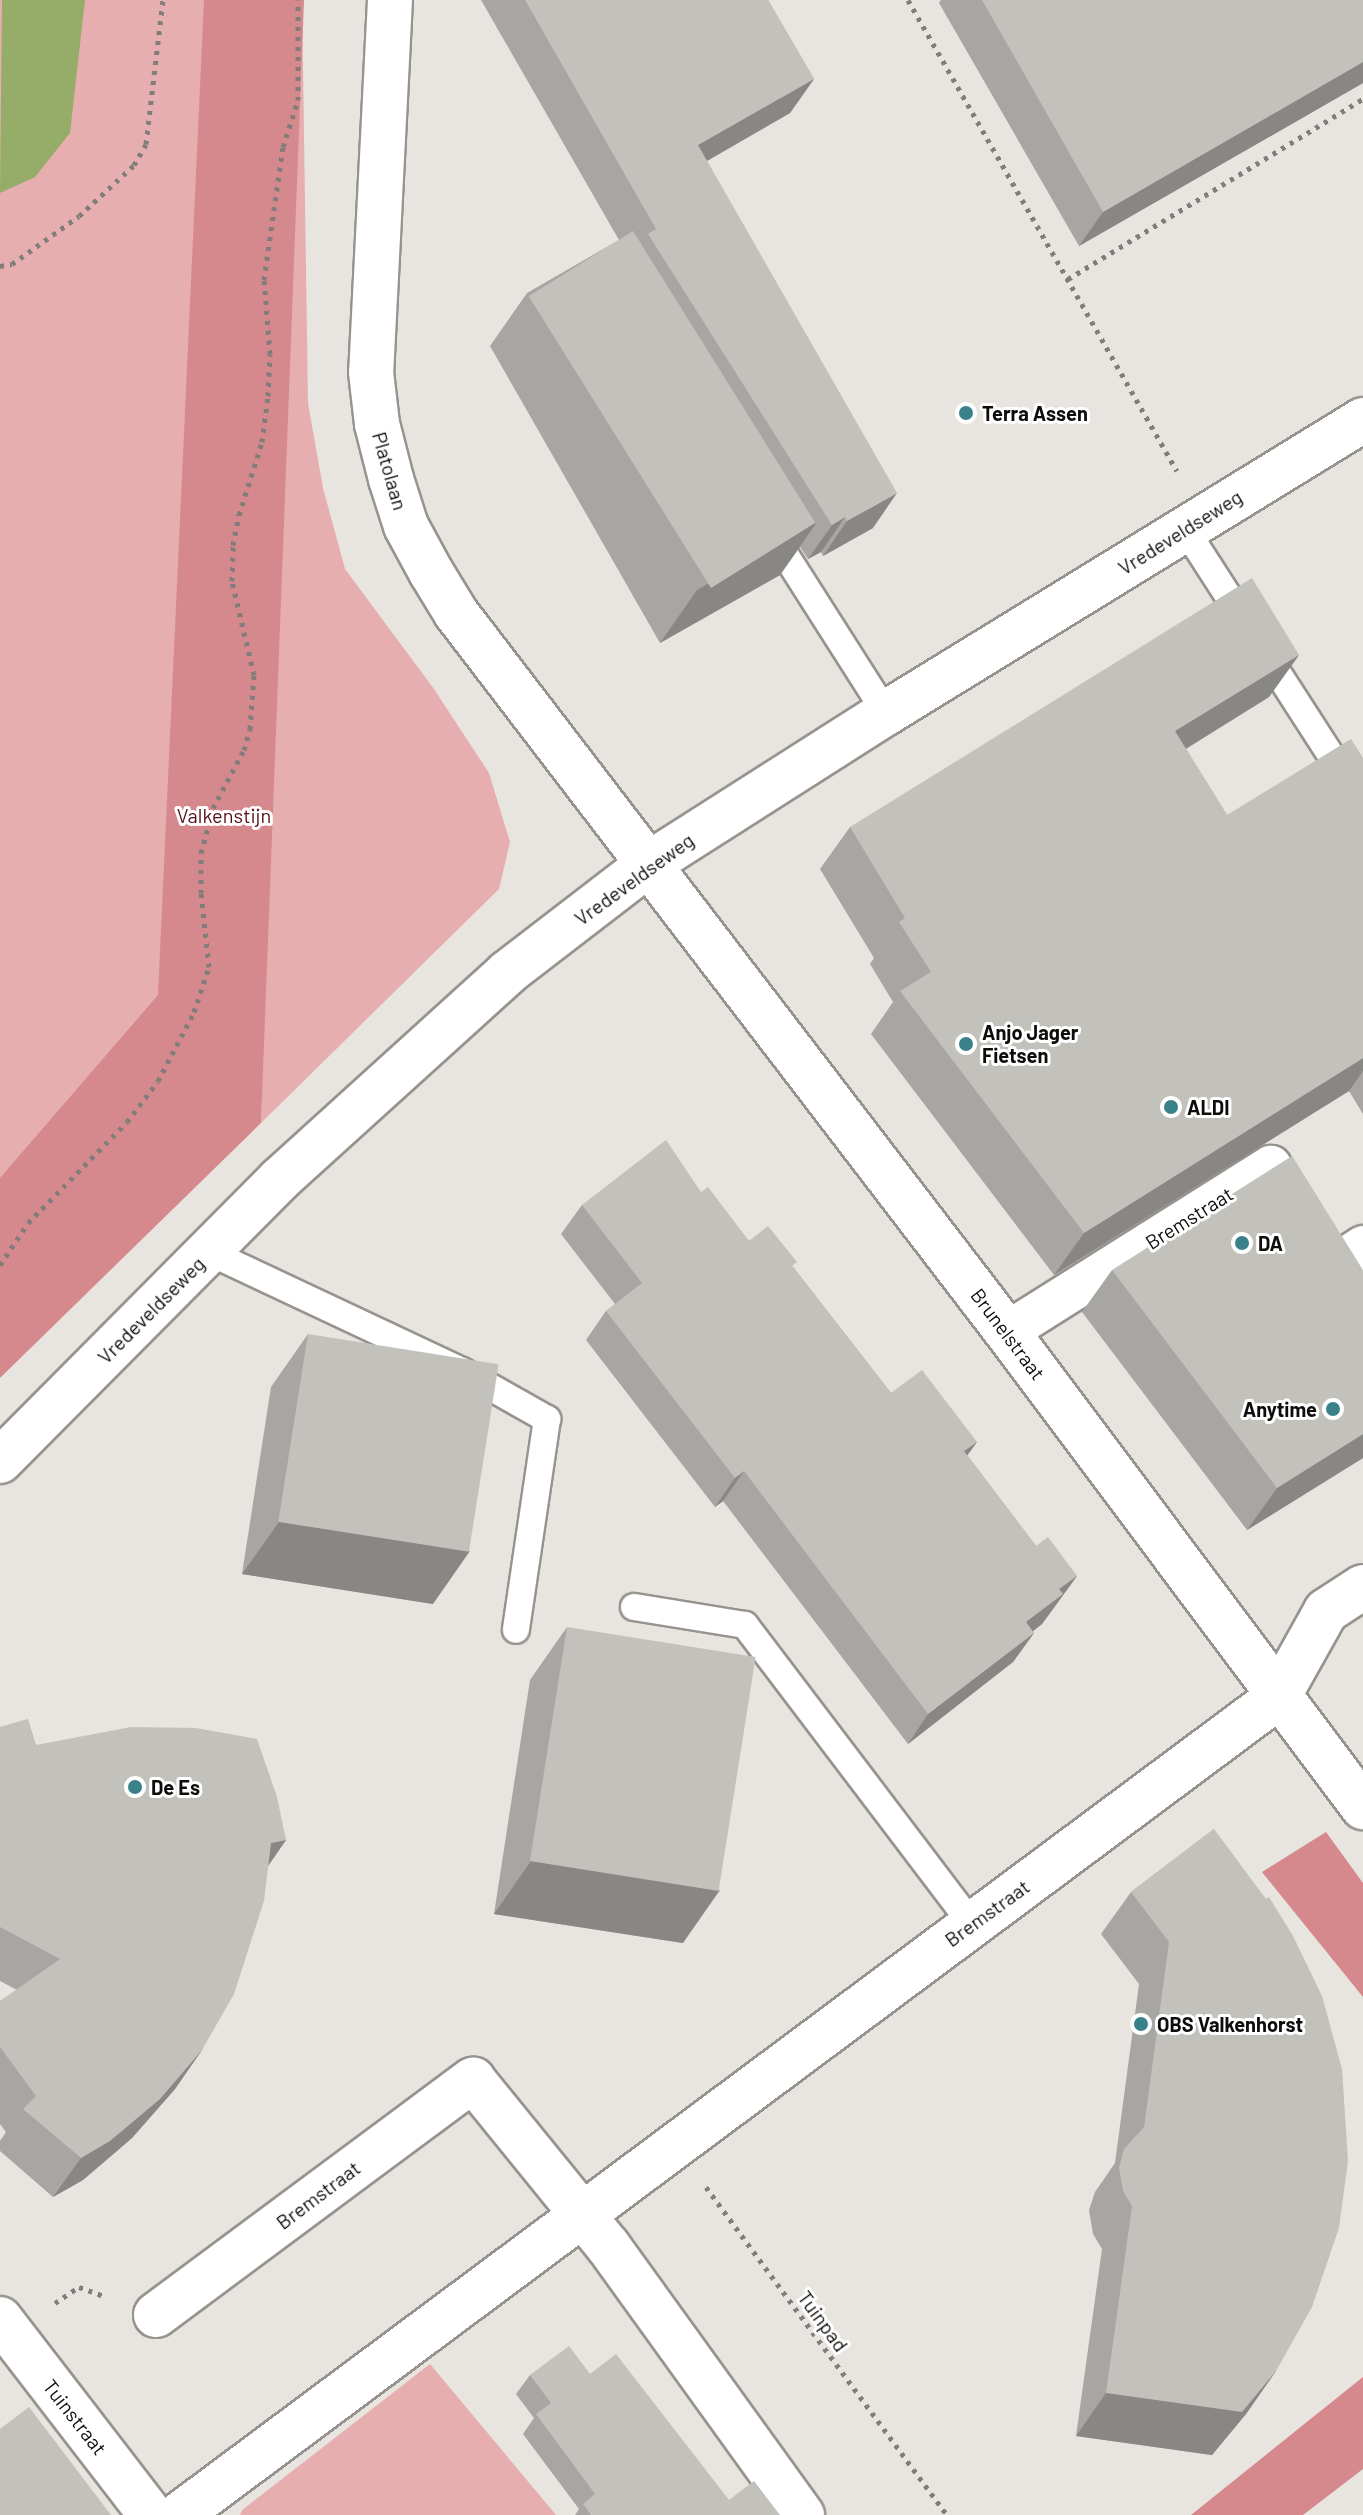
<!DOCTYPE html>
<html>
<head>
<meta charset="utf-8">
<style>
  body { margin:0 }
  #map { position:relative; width:1363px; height:2515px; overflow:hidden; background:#e8e4df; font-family:Barlow,sans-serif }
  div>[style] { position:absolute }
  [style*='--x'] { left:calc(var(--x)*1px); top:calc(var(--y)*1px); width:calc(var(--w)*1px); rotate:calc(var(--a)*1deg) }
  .green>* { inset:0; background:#e6aeaf }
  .forest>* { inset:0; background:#d6898d }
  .water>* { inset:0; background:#96ac69 }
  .path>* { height:5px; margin-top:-2.5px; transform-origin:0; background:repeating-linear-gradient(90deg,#807d7a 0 4px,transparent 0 10px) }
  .roads { filter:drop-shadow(2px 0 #97938e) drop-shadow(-2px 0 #97938e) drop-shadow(0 2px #97938e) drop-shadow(0 -2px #97938e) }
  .service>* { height:26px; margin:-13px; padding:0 13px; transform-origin:13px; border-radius:13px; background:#fff }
  .pedestrian>* { height:40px; margin:-20px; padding:0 20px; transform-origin:20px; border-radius:20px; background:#fff }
  .minor>* { height:44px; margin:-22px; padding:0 22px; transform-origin:22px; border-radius:22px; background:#fff }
  .wall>* { inset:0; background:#a7a6a2 }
  .shaded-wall>* { inset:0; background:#888784 }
  .building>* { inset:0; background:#c2c1bc; transform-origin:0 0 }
  .dots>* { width:22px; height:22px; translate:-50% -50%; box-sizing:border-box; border:4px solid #fff; border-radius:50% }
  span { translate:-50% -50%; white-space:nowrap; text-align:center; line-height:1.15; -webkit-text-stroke:6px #fff; paint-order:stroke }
  .poi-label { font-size:20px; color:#0f0d0c; font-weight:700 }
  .left { translate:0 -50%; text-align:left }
  .right { translate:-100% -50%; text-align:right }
  .street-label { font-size:20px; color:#0f0d0c }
  .park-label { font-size:20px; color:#530e1a }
</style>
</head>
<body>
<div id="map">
  <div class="green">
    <div style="clip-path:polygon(0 0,302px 0,308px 403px,323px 488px,345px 569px,434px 689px,489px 773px,510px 842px,499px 889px,261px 1123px,262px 1101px,0 1368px)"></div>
    <div style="clip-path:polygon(430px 2364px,556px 2515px,240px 2515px,242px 2510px)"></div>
  </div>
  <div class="forest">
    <div style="clip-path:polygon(204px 0,304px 0,261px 1123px,0 1378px,0 1178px,158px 995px)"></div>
    <div style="clip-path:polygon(1326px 1832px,1363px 1883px,1363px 1997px,1262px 1872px)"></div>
    <div style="clip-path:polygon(1363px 2377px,1363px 2469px,1303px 2515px,1191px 2515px)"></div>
  </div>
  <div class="water">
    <div style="clip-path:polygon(2px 0,85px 0,70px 133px,35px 177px,0 193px)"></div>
  </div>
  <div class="path">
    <div style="--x:908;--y:0;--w:542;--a:60.27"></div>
    <div style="--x:0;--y:266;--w:12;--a:-9"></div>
    <div style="--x:12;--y:264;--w:82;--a:-35.6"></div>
    <div style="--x:79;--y:216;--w:75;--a:-42.8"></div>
    <div style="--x:134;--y:165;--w:24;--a:-60"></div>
    <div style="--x:146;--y:144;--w:145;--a:-83.3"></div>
    <div style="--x:1068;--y:279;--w:346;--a:-31.4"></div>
    <div style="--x:0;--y:1265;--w:50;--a:-56.3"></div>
    <div style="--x:28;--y:1223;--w:141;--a:-45.6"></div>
    <div style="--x:127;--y:1122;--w:51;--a:-52.9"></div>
    <div style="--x:158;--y:1081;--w:78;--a:-62.4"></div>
    <div style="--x:194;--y:1012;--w:47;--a:-71.6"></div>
    <div style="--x:209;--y:967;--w:74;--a:-96.2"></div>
    <div style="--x:201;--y:893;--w:40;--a:-90"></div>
    <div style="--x:201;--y:853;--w:47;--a:-75.1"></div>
    <div style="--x:213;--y:808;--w:66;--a:-61.9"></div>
    <div style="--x:244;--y:750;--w:22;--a:-74"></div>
    <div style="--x:250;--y:729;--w:54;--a:-85.8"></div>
    <div style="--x:254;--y:675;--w:97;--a:-103.2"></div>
    <div style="--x:232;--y:581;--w:36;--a:-88"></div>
    <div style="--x:233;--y:545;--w:31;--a:-79"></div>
    <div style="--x:239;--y:515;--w:77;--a:-72.5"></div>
    <div style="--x:262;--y:442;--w:46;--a:-82.6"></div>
    <div style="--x:268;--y:396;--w:42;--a:-87.3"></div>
    <div style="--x:270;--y:354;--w:74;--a:-94.6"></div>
    <div style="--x:264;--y:280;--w:134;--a:-81.9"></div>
    <div style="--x:283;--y:147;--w:49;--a:-72.3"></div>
    <div style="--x:298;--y:100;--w:100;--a:-90"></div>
    <div style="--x:706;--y:2187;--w:407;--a:53.7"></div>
    <div style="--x:55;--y:2303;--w:29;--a:-34"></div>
    <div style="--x:79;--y:2287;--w:29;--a:20"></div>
  </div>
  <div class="roads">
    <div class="service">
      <div style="--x:1185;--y:529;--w:290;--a:57.2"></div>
      <div style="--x:1342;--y:773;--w:22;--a:16"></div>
      <div style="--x:772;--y:534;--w:212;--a:57.5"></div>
      <div style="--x:209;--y:1252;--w:280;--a:25.2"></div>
      <div style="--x:462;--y:1371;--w:98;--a:29.5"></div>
      <div style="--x:547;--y:1419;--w:213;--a:98.4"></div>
      <div style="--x:634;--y:1607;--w:112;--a:9.2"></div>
      <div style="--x:745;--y:1625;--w:375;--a:52.8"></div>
    </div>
    <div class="pedestrian">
      <div style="--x:1334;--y:1265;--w:35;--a:-33"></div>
      <div style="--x:1007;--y:1332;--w:312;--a:-32.2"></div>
      <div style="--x:1271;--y:1166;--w:57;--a:58"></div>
    </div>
    <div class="minor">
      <div style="--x:390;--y:0;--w:372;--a:92.9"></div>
      <div style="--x:371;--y:372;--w:52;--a:83.4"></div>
      <div style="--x:377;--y:424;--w:57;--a:75.7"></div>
      <div style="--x:391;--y:479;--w:49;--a:72.3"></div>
      <div style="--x:406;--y:526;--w:52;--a:61.5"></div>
      <div style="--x:431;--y:572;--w:48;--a:58.6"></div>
      <div style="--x:456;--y:613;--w:906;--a:52.54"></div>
      <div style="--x:1007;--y:1332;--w:594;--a:53.15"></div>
      <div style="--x:0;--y:1461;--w:396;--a:-45.2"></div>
      <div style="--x:279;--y:1180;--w:308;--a:-42.2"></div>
      <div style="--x:507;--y:973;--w:177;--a:-37.6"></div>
      <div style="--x:647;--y:865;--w:283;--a:-32.5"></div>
      <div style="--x:886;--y:713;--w:560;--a:-31.56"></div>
      <div style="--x:156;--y:2315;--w:395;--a:-36.6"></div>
      <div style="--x:473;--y:2080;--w:214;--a:50.9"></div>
      <div style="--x:608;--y:2246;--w:332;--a:54.2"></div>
      <div style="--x:0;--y:2319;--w:247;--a:52.4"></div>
      <div style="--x:179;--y:2515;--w:1370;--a:-36.66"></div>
      <div style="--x:1278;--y:1697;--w:98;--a:-60.8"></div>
      <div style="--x:1326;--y:1611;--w:44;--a:-33"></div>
    </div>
  </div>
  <div class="wall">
    <div style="clip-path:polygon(481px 0,768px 0,814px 79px,790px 113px,707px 161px,873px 528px,823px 556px,821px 552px,808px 559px,800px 547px,780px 575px,660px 643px,490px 346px,527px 293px,619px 240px)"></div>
    <div style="clip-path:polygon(941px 0,1363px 0,1363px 83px,1079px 246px,939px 3px)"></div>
    <div style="clip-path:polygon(1299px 655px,1269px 697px,1186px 749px,1227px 815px,1363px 758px,1363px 1114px,1349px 1091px,1054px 1275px,871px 1034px,893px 1002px,870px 964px,874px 958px,820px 869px,850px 827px)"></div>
    <div style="clip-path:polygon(701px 1192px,749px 1241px,793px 1267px,891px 1393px,977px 1442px,967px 1455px,1036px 1546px,1077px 1576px,1042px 1624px,1033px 1631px,1034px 1633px,1013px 1662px,908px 1744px,723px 1501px,715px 1507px,586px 1340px,606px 1311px,615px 1304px,561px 1234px,582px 1205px)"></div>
    <div style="clip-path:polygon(1112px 1270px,1363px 1270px,1363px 1458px,1247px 1530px,1082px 1312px)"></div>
    <div style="clip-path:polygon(308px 1334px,433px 1604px,242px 1574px,271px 1387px)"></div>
    <div style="clip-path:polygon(567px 1627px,683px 1943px,494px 1914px,530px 1680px)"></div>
    <div style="clip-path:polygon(0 1727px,36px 1745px,286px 1840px,268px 1866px,202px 2050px,175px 2089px,132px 2138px,83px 2180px,53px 2197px,0 2151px,0 2141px,6px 2132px,0 2124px,0 2001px,17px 1990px,0 1981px)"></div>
    <div style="clip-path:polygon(1214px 1829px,1276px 2371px,1246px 2414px,1212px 2455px,1076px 2436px,1102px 2249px,1093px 2234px,1089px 2210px,1095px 2192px,1115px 2163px,1139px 1984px,1101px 1934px,1131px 1892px)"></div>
    <div style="clip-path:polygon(590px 2374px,729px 2500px,780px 2515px,575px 2515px,579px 2509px,523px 2434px,534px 2418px,516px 2394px,530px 2375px)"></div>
  </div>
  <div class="shaded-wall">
    <div style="clip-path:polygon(1363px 62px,1363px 83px,1079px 246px,1103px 212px)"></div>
    <div style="clip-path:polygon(814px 79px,790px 113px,674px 180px,698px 145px)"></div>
    <div style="clip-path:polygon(897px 493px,873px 528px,823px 556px,847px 521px)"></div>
    <div style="clip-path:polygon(845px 517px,821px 552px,808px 559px,832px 525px)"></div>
    <div style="clip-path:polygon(817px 522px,780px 575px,660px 643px,697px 590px)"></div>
    <div style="clip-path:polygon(1299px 655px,1269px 697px,1145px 774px,1175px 731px)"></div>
    <div style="clip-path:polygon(1363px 1058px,1363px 1071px,1349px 1091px,1054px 1275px,1084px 1233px)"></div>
    <div style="clip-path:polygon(1363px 1434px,1363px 1458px,1247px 1530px,1277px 1488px)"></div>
    <div style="clip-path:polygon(977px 1442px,956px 1471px,964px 1451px)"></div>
    <div style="clip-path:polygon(744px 1471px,723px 1501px,715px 1507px,735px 1478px)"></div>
    <div style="clip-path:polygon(279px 1522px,470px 1551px,433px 1604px,242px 1574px)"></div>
    <div style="clip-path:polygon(1077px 1576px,1042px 1624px,1006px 1652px,1026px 1622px,1059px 1589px)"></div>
    <div style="clip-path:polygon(1034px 1633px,1013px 1662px,908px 1744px,928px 1714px)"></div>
    <div style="clip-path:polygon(286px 1840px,259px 1879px,271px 1843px)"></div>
    <div style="clip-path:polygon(531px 1861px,720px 1890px,683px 1943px,494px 1914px)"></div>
    <div style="clip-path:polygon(202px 2050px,175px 2089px,132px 2138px,83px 2180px,53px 2197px,81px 2158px)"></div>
    <div style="clip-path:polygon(1276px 2371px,1246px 2414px,1212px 2455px,1076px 2436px,1106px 2393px)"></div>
  </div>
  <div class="building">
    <div style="clip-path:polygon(525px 0,768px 0,814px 79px,698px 145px,897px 493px,847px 521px,845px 517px,832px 525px,648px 234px,656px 229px)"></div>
    <div style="clip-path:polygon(982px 0,1363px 0,1363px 62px,1103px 212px)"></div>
    <div style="left:633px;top:231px;width:344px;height:123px;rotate:58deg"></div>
    <div style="clip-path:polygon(1252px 578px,1299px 655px,1175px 731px,1227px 815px,1351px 739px,1363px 758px,1363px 1058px,1084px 1233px,900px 991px,931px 972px,899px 922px,905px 918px,850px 827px)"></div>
    <div style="clip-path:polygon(666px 1140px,701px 1192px,708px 1187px,749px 1241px,768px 1226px,797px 1262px,792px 1266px,891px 1393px,922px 1370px,977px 1442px,964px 1451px,1036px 1546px,1048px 1537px,1077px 1576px,1059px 1589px,1063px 1594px,1026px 1622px,1034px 1633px,928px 1714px,744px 1471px,735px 1478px,606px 1311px,642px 1283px,582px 1205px)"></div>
    <div style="clip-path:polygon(1292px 1156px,1363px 1270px,1363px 1434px,1277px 1488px,1112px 1270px)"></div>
    <div style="left:308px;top:1334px;width:193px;height:190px;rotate:9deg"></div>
    <div style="left:567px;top:1627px;width:191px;height:237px;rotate:9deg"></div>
    <div style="clip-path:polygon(28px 1719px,36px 1745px,131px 1727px,196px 1728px,257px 1739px,277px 1797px,286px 1840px,271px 1843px,264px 1901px,234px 1994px,202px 2050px,160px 2099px,110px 2141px,81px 2158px,23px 2109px,36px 2096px,0 2047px,0 2001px,60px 1959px,0 1927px,0 1727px)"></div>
    <div style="clip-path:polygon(1214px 1829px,1266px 1899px,1269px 1897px,1293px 1936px,1322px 1996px,1342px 2069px,1348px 2161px,1339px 2228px,1312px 2307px,1276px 2371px,1242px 2412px,1106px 2393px,1132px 2206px,1123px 2191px,1119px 2168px,1124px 2149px,1144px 2127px,1169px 1942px,1131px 1892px)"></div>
    <div style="clip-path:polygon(569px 2346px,590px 2374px,616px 2354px,729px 2500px,754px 2481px,780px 2515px,591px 2515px,583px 2504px,595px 2494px,536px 2414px,551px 2403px,530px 2375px)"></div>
    <div style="clip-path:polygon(29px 2407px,111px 2515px,0 2515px,0 2429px)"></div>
  </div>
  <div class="dots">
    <div style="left:966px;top:413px;background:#3a8289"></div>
    <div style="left:966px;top:1044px;background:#3a8289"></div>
    <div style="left:1171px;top:1107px;background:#3a8289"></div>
    <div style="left:1242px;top:1243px;background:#3a8289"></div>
    <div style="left:1333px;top:1409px;background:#3a8289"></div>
    <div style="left:135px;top:1787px;background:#3a8289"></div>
    <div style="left:1141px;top:2024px;background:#3a8289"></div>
  </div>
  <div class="poi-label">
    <span class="left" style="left:982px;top:413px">Terra Assen</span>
    <span class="left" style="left:982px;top:1044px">Anjo Jager<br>Fietsen</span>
    <span class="left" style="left:1187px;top:1107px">ALDI</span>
    <span class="left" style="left:1258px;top:1243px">DA</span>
    <span class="right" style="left:1317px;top:1409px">Anytime</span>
    <span class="left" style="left:151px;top:1787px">De Es</span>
    <span class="left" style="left:1157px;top:2024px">OBS Valkenhorst</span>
  </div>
  <div class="street-label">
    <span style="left:390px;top:471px;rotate:74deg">Platolaan</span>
    <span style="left:1180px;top:532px;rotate:-32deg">Vredeveldseweg</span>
    <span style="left:634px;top:879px;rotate:-36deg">Vredeveldseweg</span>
    <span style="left:1189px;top:1218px;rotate:-32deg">Bremstraat</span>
    <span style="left:151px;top:1310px;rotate:-45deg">Vredeveldseweg</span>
    <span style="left:1008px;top:1334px;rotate:53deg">Brunelstraat</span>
    <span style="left:987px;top:1913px;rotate:-36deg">Bremstraat</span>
    <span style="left:318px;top:2195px;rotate:-37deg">Bremstraat</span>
    <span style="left:823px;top:2321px;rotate:54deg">Tuinpad</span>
    <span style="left:75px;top:2417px;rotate:52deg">Tuinstraat</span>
  </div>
  <div class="park-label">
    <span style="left:224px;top:815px">Valkenstijn</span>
  </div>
</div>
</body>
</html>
